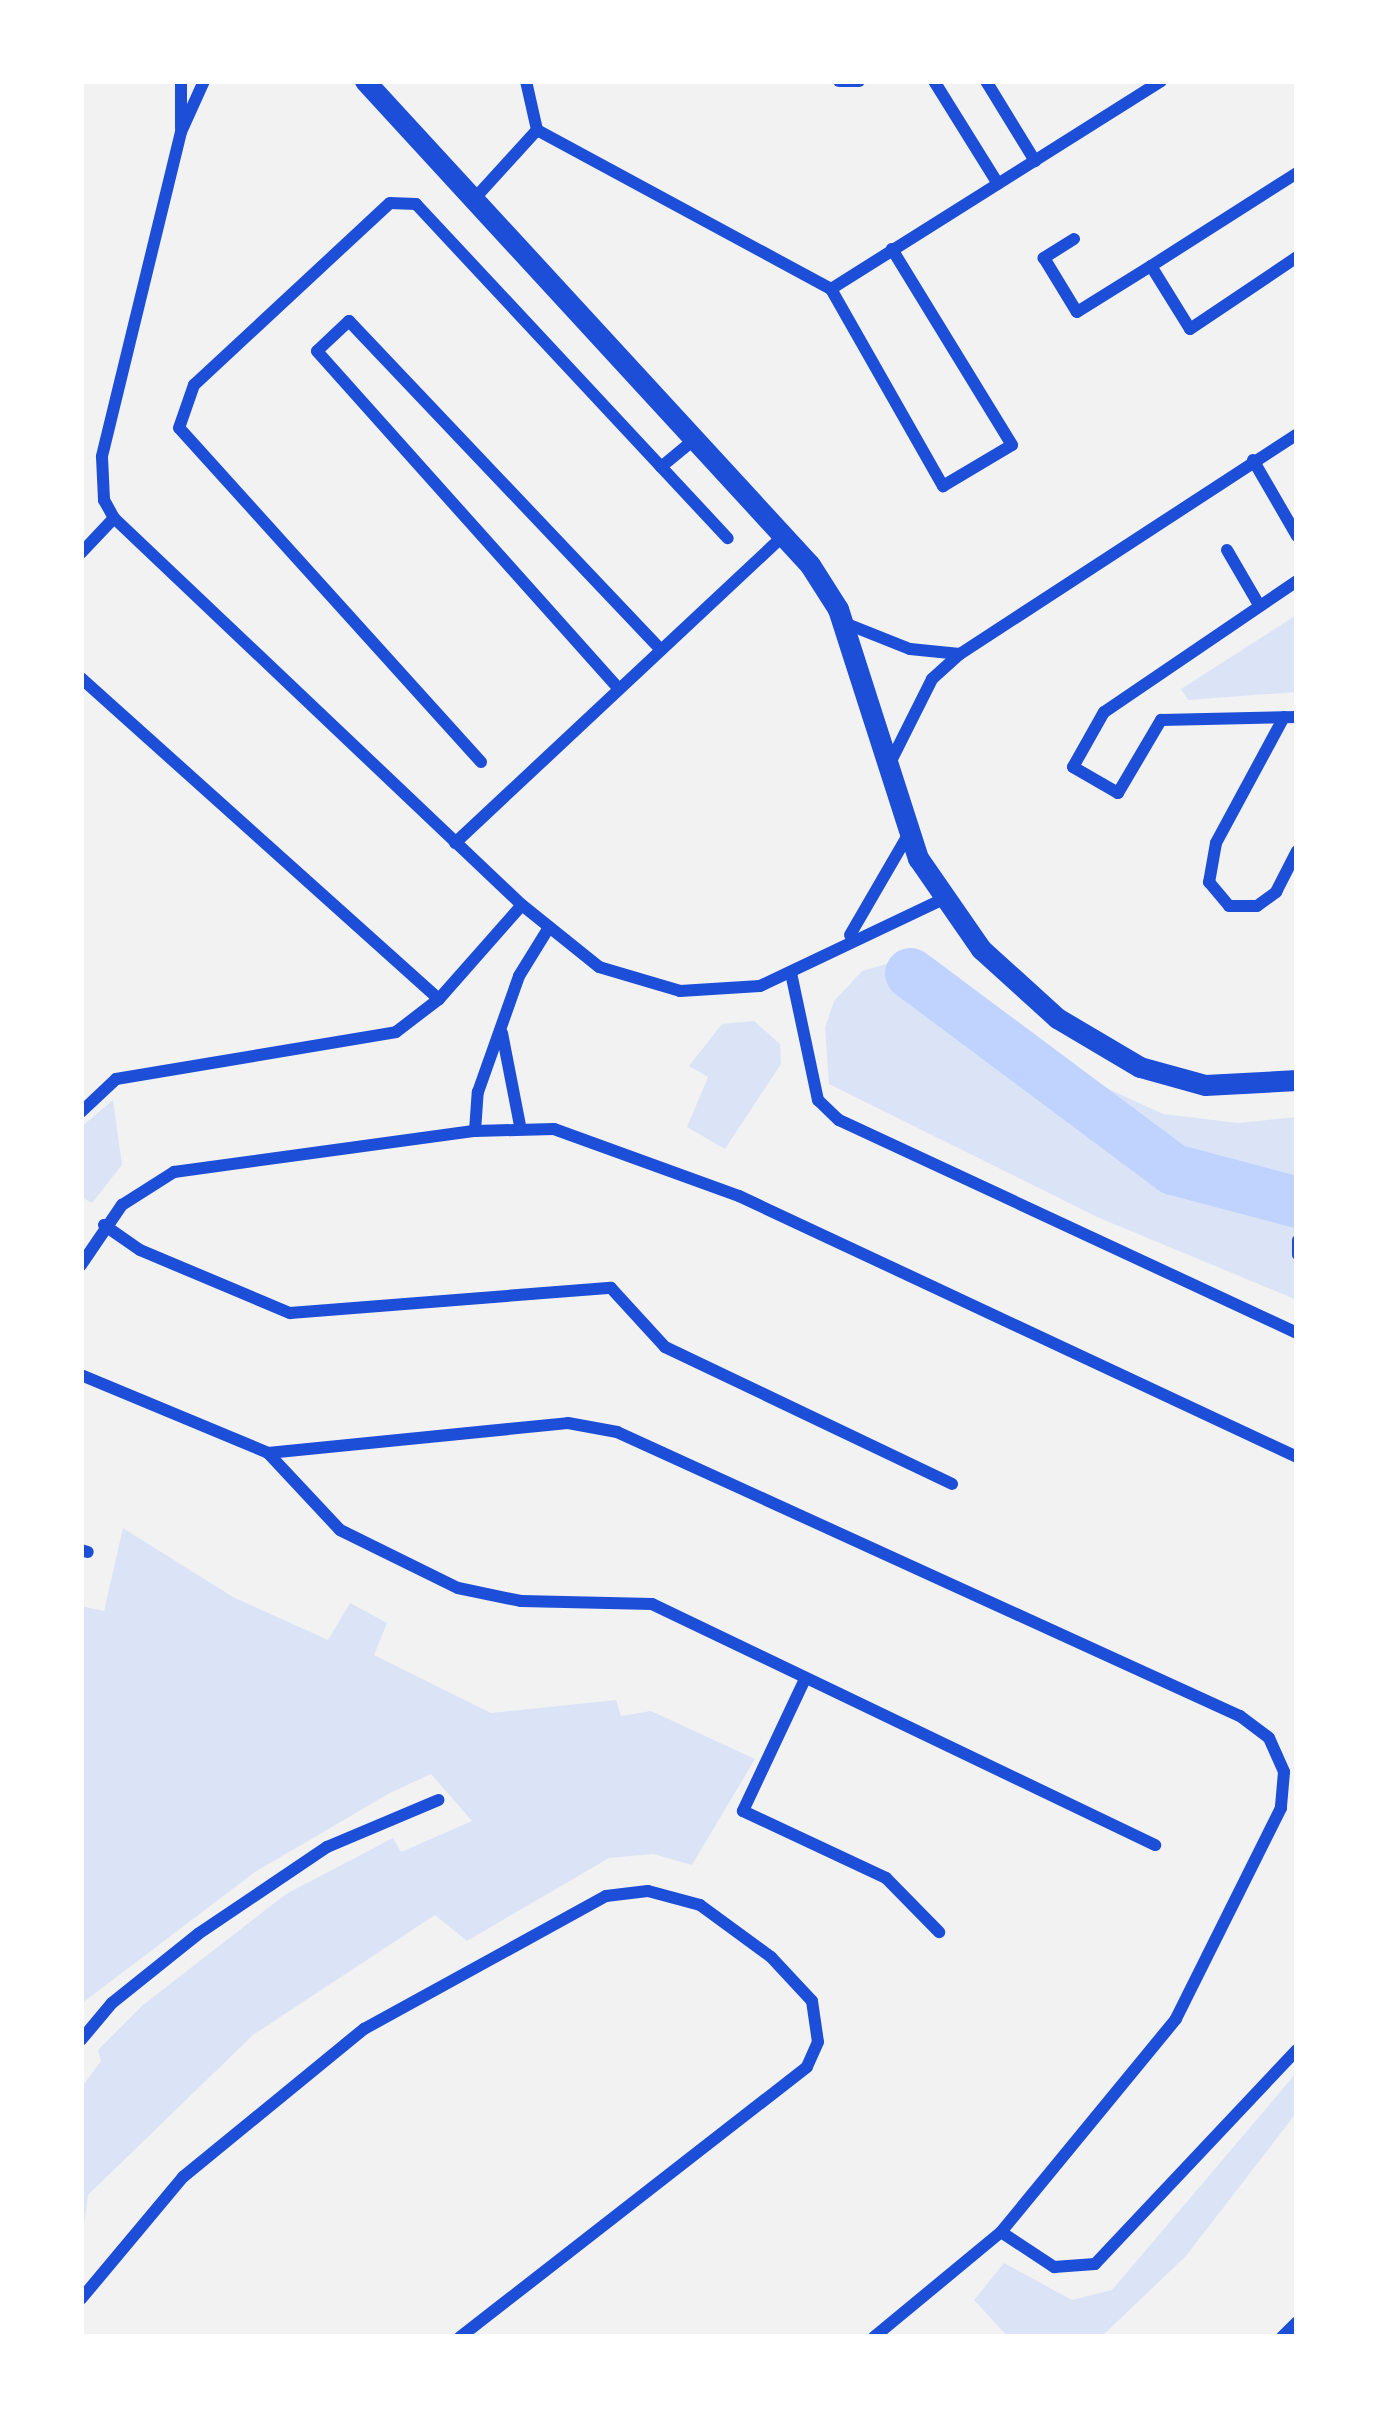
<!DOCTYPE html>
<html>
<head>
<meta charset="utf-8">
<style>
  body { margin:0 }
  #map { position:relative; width:1378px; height:2418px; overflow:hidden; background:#f2f2f2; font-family:Spectral,serif }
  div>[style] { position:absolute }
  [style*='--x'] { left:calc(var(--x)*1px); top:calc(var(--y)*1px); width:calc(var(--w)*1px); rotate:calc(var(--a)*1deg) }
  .green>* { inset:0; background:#dbe4f7 }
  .river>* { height:51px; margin:-25.5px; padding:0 25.5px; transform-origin:25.5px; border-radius:25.5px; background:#bfd3fe }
  .pedestrian>* { height:10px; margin:-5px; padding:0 5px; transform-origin:5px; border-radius:5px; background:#1d4ed8 }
  .minor>* { height:12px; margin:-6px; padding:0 6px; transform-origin:6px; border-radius:6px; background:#1d4ed8 }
  .tertiary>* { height:21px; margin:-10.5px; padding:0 10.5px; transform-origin:10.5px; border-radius:10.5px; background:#1d4ed8 }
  span { translate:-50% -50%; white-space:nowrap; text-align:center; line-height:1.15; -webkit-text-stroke:12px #fff; paint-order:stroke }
  .frame { position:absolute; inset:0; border:84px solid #fff; pointer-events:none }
</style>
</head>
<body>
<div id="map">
  <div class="green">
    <div style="clip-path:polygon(1295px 616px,1297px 692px,1188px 700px,1181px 689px)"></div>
    <div style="clip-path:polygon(910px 957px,937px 961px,1078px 1075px,1163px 1114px,1238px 1123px,1297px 1117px,1297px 1300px,1097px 1217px,829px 1084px,825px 1028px,834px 1001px,862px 971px)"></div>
    <div style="clip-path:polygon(754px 1021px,780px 1044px,781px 1064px,725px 1149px,687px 1127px,708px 1077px,689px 1066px,722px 1024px)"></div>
    <div style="clip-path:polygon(113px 1100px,122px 1165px,92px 1203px,81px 1197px,81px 1127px)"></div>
    <div style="clip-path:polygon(123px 1528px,233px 1597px,328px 1640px,350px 1603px,387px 1623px,374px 1655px,491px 1713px,616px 1700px,621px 1716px,651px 1711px,755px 1759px,692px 1865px,653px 1854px,609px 1858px,467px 1941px,435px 1915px,253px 2035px,88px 2195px,81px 2249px,81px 2088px,101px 2061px,98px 2050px,143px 2005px,286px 1894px,393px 1838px,401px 1852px,472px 1821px,431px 1774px,390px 1793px,255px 1872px,81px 2004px,81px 1606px,104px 1611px)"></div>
    <div style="clip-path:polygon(1297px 2072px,1297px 2112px,1186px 2256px,1101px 2337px,1008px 2337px,974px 2300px,1004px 2263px,1072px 2300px,1112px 2290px)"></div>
  </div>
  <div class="river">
    <div style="--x:910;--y:973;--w:328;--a:36.7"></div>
    <div style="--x:1173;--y:1169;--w:128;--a:14.9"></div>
  </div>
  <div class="pedestrian">
    <div style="--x:1297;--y:1240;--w:15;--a:90"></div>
  </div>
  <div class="minor">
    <div style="--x:204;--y:81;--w:56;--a:114.3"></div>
    <div style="--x:181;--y:132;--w:334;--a:103.7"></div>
    <div style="--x:102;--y:457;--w:43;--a:87.3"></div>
    <div style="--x:104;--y:500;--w:21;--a:61"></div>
    <div style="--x:114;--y:518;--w:562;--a:43.49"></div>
    <div style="--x:522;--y:905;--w:99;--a:38.8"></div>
    <div style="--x:599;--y:967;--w:84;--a:16.5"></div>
    <div style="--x:680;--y:991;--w:80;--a:-3.6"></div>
    <div style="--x:760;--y:986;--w:200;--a:-25.4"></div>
    <div style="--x:526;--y:81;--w:50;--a:77.3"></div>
    <div style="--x:839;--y:81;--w:20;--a:0"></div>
    <div style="--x:934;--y:81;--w:121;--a:58.1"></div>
    <div style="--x:986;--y:81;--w:94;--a:58.5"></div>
    <div style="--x:181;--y:128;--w:47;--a:-90"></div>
    <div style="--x:537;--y:130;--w:334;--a:28.4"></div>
    <div style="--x:831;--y:289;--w:390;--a:-32.2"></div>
    <div style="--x:1297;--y:173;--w:173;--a:147.5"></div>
    <div style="--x:1151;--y:266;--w:74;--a:58.2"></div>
    <div style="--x:1190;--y:329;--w:129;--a:-33.9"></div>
    <div style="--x:476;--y:197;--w:91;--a:-47.7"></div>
    <div style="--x:1074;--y:239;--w:36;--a:148"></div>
    <div style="--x:1044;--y:258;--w:63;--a:58.6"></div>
    <div style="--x:1077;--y:312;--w:87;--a:-31.9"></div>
    <div style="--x:831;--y:289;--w:227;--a:60.4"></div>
    <div style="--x:943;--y:486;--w:80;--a:-30.7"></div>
    <div style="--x:1012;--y:445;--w:230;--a:-121.5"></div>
    <div style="--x:1253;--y:460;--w:88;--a:59.9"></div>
    <div style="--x:661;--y:467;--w:45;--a:-39.6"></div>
    <div style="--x:1227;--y:550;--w:64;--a:59.8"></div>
    <div style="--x:81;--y:553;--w:48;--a:-46.7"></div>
    <div style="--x:1297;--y:581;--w:233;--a:145.8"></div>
    <div style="--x:1104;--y:712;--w:63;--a:119.4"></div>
    <div style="--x:1073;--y:767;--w:52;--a:30"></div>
    <div style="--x:1118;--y:793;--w:85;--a:-59.5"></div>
    <div style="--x:1161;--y:720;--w:136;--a:-1.3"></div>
    <div style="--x:842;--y:622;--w:73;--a:21.7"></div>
    <div style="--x:910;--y:649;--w:50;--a:5.7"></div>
    <div style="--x:81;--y:678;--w:481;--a:41.9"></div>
    <div style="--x:439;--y:999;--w:125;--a:-48.6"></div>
    <div style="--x:619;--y:689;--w:453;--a:-131.8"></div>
    <div style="--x:317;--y:351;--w:44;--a:-43.2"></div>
    <div style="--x:349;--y:321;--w:453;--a:46.5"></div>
    <div style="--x:1284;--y:717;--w:143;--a:118.4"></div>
    <div style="--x:1216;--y:843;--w:40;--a:100"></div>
    <div style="--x:1209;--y:882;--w:31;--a:50"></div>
    <div style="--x:1229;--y:906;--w:28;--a:0"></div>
    <div style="--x:1257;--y:906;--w:24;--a:-36"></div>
    <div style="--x:1276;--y:892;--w:46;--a:-62.9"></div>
    <div style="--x:481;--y:762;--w:450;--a:-132.1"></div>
    <div style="--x:179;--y:428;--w:46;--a:-70.8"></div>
    <div style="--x:194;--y:385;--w:267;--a:-42.9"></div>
    <div style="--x:390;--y:203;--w:26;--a:2"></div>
    <div style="--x:416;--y:204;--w:457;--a:47"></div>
    <div style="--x:890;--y:763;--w:94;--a:-63.4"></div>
    <div style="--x:932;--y:679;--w:38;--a:-42"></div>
    <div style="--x:960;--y:654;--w:402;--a:-33.1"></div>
    <div style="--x:455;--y:843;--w:452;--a:-43.1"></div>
    <div style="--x:850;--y:935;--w:116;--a:-59.9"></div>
    <div style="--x:791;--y:973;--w:130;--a:78"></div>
    <div style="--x:818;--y:1100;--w:29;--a:44"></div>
    <div style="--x:839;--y:1120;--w:505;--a:24.94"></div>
    <div style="--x:502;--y:1033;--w:95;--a:79"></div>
    <div style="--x:81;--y:1112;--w:48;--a:-43.3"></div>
    <div style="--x:116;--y:1079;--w:284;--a:-9.5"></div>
    <div style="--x:396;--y:1032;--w:54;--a:-37.5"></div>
    <div style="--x:475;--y:1131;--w:39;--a:-86"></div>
    <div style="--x:478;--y:1092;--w:123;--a:-70.5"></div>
    <div style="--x:519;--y:976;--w:55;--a:-58.3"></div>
    <div style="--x:104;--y:1225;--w:44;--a:34.8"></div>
    <div style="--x:140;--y:1250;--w:163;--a:22.8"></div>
    <div style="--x:290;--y:1313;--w:322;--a:-4.5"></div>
    <div style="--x:611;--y:1288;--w:80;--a:47.5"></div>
    <div style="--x:665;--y:1347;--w:318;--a:25.5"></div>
    <div style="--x:81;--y:1265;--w:73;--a:-55.7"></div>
    <div style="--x:122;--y:1205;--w:62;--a:-32.4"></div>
    <div style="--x:174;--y:1172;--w:304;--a:-7.8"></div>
    <div style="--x:475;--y:1131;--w:79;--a:-1.5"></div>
    <div style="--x:554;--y:1129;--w:197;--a:19.9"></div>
    <div style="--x:739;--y:1196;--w:616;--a:25.07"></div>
    <div style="--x:81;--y:1375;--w:203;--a:22.6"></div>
    <div style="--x:268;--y:1453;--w:301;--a:-5.7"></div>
    <div style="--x:568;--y:1423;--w:50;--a:10.4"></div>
    <div style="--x:617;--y:1432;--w:685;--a:24.51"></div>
    <div style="--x:1240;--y:1716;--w:36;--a:37"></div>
    <div style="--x:1269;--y:1738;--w:37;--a:66"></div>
    <div style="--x:1284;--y:1772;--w:36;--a:95"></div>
    <div style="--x:1281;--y:1808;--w:236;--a:116.5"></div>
    <div style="--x:1176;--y:2019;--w:276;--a:129.4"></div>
    <div style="--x:1001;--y:2232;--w:165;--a:140.4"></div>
    <div style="--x:268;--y:1453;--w:105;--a:46.9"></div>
    <div style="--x:340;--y:1530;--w:131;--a:26.2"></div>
    <div style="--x:458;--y:1588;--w:64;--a:11.7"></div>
    <div style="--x:521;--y:1601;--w:131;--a:1.3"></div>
    <div style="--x:652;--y:1604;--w:558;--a:25.6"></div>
    <div style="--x:81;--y:1550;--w:7;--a:16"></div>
    <div style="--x:805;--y:1679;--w:146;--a:115.2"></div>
    <div style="--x:743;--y:1811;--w:158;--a:25.1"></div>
    <div style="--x:886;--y:1878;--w:76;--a:45.5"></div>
    <div style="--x:81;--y:2040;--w:48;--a:-50"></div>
    <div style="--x:112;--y:2003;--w:110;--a:-38.7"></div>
    <div style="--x:198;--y:1934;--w:156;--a:-34"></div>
    <div style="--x:327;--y:1847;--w:121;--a:-22.9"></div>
    <div style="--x:1001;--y:2232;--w:64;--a:33.4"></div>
    <div style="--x:1054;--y:2267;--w:41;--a:-4.2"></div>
    <div style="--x:1095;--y:2264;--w:294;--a:-46.7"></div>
    <div style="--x:81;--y:2299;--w:159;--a:-50.1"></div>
    <div style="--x:183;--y:2177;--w:234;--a:-39.3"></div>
    <div style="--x:364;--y:2029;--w:276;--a:-28.8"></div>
    <div style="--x:606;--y:1896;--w:42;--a:-6.8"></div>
    <div style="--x:648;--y:1891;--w:54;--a:15.1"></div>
    <div style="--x:700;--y:1905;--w:88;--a:36.2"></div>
    <div style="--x:771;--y:1957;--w:60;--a:47"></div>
    <div style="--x:812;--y:2001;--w:41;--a:81.7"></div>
    <div style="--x:818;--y:2042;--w:27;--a:114"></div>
    <div style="--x:807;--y:2067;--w:440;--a:142.1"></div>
    <div style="--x:1282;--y:2337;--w:21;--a:-45"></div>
  </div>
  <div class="tertiary">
    <div style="--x:365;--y:81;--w:657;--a:47.4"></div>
    <div style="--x:810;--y:565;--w:52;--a:57.5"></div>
    <div style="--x:838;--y:609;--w:262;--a:72.2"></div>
    <div style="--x:918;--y:858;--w:111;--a:55.3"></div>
    <div style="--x:981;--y:949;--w:103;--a:42.2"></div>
    <div style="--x:1057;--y:1018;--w:96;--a:30.6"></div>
    <div style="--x:1140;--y:1067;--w:67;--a:15.5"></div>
    <div style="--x:1205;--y:1085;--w:92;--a:-3.1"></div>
  </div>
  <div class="frame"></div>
</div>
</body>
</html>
